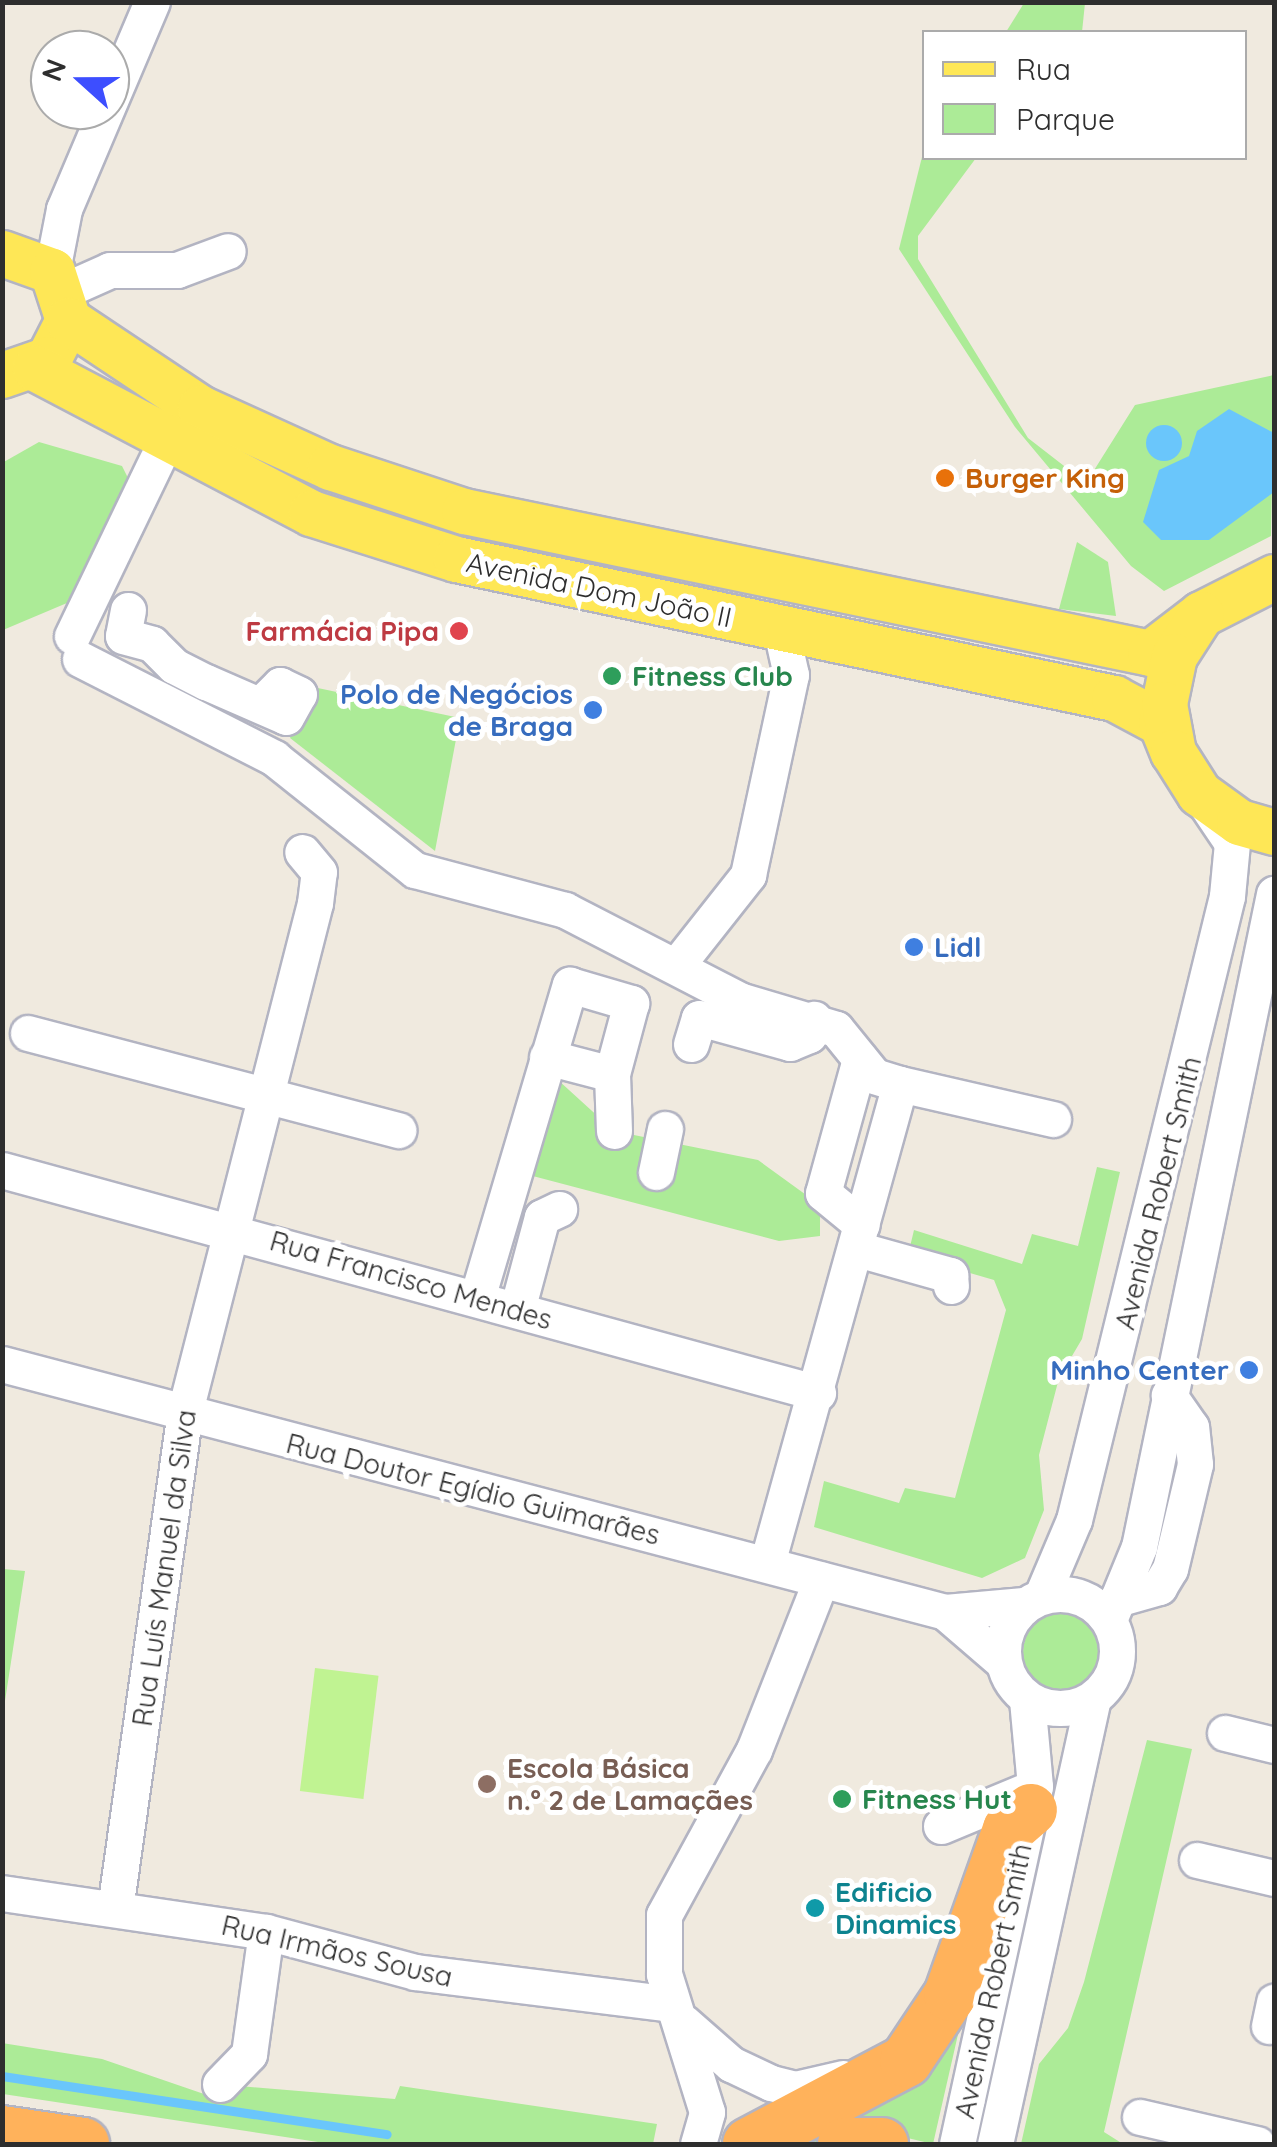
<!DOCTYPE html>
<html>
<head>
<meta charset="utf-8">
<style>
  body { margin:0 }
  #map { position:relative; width:1277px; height:2147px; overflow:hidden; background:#f0eadf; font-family:Quicksand,sans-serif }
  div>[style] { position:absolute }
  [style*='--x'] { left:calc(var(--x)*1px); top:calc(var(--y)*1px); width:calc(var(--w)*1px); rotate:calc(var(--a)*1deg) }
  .green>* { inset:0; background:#aceb97 }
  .round { border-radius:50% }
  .pitch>* { inset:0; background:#c0f392; transform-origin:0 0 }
  .water>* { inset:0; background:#6ac6fb }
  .stream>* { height:9px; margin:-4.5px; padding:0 4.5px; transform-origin:4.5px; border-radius:4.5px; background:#6ac6fb }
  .roads { filter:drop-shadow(2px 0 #b3b4c2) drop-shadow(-2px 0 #b3b4c2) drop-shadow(0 2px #b3b4c2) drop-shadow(0 -2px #b3b4c2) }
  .minor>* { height:35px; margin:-17.5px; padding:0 17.5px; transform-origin:17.5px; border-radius:17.5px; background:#fff }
  .minor>.ring { margin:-17.5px; padding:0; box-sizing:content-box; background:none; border:35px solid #fff; border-radius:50% }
  .major>* { height:45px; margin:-22.5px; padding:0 22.5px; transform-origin:22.5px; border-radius:22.5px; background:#fee756 }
  .highway>* { height:52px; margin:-26px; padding:0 26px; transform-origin:26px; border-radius:26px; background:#ffb25b }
  .dots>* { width:28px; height:28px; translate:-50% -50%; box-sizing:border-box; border:5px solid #fff; border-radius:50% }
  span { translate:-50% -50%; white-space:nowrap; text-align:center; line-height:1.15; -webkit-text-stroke:10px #fff; paint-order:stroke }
  .food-label { font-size:28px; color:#c56008; font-weight:700 }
  .left { translate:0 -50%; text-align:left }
  .street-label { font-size:28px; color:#2e2e2e }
  .health-label { font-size:28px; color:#be3a42; font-weight:700 }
  .right { translate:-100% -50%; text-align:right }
  .leisure-label { font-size:28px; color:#27864d; font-weight:700 }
  .shop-label { font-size:28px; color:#366cbe; font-weight:700 }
  .education-label { font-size:28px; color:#785e54; font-weight:700 }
  .culture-label { font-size:28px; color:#0d838f; font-weight:700 }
  .frame { position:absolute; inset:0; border:5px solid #2e2e2e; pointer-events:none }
  .legend { position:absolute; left:922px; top:30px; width:325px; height:130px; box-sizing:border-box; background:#fff; border:2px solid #ababab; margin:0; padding:12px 18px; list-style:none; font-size:30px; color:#2e2e2e }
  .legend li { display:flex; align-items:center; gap:20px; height:50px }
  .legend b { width:50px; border:2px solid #ababab }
  .north { position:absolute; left:30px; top:30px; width:100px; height:100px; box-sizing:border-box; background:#fff; border:2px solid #ababab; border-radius:50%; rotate:291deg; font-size:28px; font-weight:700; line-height:40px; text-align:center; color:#2e2e2e }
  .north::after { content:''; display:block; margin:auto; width:35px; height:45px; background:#3d4eff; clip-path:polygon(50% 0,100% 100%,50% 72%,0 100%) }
</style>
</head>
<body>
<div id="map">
  <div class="green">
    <div style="clip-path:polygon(1024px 3px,1085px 3px,1082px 32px,1006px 32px)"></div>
    <div style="clip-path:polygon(924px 149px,924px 158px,976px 158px,918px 236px,918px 259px,1028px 438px,1086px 483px,1135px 405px,1274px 375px,1271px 536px,1164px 591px,1131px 566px,1015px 427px,899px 249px)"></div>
    <div style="clip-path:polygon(39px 442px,122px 466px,129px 480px,67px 603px,3px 630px,2px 463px)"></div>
    <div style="clip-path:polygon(1077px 542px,1108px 562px,1116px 616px,1059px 609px)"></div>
    <div style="clip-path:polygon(313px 687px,460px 718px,435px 851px,290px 738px)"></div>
    <div style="clip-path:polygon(558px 1080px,614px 1131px,758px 1160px,820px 1205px,820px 1236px,779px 1241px,529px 1175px)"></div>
    <div style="clip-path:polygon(1097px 1167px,1120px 1172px,1082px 1339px,1059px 1378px,1039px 1455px,1044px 1510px,1025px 1558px,982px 1578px,814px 1527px,824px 1481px,899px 1503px,905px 1488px,955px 1498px,1006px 1310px,994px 1280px,908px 1255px,914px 1230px,1022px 1264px,1032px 1234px,1078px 1246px)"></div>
    <div style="clip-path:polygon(3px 1569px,25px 1571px,3px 1714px,2px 1569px)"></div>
    <div class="round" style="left:1023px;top:1612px;width:80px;height:80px"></div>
    <div style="clip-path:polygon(1147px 1740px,1192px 1749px,1104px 2132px,1123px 2144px,1021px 2144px,1039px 2064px,1068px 2028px,1084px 1982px)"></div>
    <div style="clip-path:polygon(959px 2030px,933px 2144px,899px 2136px,791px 2144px,912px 2085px)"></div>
    <div style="clip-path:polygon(2px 2043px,102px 2059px,204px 2094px,239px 2086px,395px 2099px,400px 2086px,657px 2124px,653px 2144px,331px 2144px,3px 2094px)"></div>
  </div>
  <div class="pitch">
    <div style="left:315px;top:1668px;width:64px;height:124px;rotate:7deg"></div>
  </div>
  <div class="water">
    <div style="clip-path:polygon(1229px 409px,1274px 433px,1274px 492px,1209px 540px,1161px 540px,1143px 522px,1159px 470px,1189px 456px,1197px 431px)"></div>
    <div class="round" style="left:1146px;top:425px;width:36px;height:36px"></div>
  </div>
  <div class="stream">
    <div style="--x:2;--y:2076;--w:389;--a:8.6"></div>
  </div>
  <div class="roads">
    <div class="minor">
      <div style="--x:52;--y:271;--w:63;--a:-79"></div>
      <div style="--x:64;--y:209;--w:225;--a:-67"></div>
      <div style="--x:63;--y:291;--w:51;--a:-24.1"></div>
      <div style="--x:110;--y:270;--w:67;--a:0"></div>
      <div style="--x:177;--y:270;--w:54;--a:-20.4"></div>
      <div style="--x:128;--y:610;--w:26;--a:101"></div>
      <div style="--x:123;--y:636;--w:30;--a:15"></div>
      <div style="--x:152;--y:644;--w:31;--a:45"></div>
      <div style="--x:174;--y:666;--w:36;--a:27"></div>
      <div style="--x:206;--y:682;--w:87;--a:23.6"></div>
      <div style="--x:286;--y:717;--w:26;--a:-61"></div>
      <div style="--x:299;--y:694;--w:21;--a:-155"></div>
      <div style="--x:280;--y:685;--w:28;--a:135"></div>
      <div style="--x:72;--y:636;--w:196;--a:-64.3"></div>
      <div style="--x:80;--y:659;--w:218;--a:27"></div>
      <div style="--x:274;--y:758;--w:180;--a:38.5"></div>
      <div style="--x:415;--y:870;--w:155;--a:14.9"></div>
      <div style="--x:565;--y:910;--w:196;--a:27.3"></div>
      <div style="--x:739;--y:1000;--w:101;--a:16.6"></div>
      <div style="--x:836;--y:1029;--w:60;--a:51"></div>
      <div style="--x:874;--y:1076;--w:27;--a:17"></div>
      <div style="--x:900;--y:1084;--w:497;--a:105.5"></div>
      <div style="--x:677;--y:965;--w:115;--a:-51.7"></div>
      <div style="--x:748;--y:875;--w:205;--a:-77.9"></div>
      <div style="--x:791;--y:675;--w:46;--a:-102.5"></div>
      <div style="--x:28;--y:1033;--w:383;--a:14.7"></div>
      <div style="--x:691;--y:1044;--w:27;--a:-73"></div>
      <div style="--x:699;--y:1018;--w:94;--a:15.4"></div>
      <div style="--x:790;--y:1043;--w:21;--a:-23"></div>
      <div style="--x:809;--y:1035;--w:17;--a:-73"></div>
      <div style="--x:547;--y:1057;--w:67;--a:14.7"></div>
      <div style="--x:860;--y:1059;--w:139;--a:105.4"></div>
      <div style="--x:823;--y:1193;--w:50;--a:39.4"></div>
      <div style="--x:900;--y:1084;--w:157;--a:12.9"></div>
      <div style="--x:2;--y:1170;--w:846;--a:15.28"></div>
      <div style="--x:656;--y:1172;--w:44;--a:-78.2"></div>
      <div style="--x:857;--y:1249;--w:97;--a:15.6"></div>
      <div style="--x:950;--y:1275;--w:11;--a:85"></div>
      <div style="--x:477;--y:1298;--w:327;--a:-73.5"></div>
      <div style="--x:570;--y:985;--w:64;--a:16.4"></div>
      <div style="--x:631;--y:1003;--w:73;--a:105"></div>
      <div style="--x:612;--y:1074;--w:57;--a:88"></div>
      <div style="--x:517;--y:1310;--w:96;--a:-75"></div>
      <div style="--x:542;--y:1217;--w:19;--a:-25"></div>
      <div style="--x:2;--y:1364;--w:975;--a:14.73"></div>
      <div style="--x:945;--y:1612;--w:79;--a:-5.1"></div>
      <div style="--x:1043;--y:1593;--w:79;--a:-67"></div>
      <div style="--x:1074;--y:1520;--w:642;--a:-76.22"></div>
      <div style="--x:1227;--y:896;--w:53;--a:-84.6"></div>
      <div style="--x:1232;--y:843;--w:48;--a:-124"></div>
      <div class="ring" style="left:1003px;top:1594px;width:79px;height:79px"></div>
      <div style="--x:1117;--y:1599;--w:44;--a:-15.9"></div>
      <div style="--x:1159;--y:1587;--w:21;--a:-59"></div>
      <div style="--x:1170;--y:1569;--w:108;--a:-76.6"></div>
      <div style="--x:1195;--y:1464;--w:37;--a:-96"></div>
      <div style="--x:1191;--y:1427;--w:39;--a:-125"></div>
      <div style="--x:945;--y:1612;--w:75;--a:40.7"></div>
      <div style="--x:1109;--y:1620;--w:79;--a:-67.7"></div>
      <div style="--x:1139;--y:1547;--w:667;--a:-78.32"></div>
      <div style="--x:1225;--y:1733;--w:50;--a:13.8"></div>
      <div style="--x:941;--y:1826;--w:96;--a:-22.6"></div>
      <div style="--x:1197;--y:1860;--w:79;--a:13.2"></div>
      <div style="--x:2;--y:1893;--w:267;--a:8.4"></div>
      <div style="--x:266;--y:1932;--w:154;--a:15"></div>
      <div style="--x:415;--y:1972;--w:259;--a:7.1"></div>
      <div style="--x:115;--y:1909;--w:499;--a:-82"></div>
      <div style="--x:184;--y:1415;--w:528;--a:-75.65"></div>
      <div style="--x:315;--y:903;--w:31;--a:-83"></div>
      <div style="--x:319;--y:872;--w:26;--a:-130"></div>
      <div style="--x:683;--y:2022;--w:64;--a:41.2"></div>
      <div style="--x:731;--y:2064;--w:44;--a:25.4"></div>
      <div style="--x:771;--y:2083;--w:25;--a:14"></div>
      <div style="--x:795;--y:2089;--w:49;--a:-12.9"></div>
      <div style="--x:1269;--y:2026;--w:25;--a:-78"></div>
      <div style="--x:220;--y:2084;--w:42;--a:-46"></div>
      <div style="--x:249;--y:2054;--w:123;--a:-82.1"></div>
      <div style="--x:1140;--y:2117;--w:120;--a:13"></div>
      <div style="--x:698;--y:2144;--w:33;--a:-74"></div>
      <div style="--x:707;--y:2112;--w:145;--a:-107.3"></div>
      <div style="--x:664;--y:1974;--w:59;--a:-90"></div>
      <div style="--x:664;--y:1915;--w:188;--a:-61.4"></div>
      <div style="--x:754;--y:1750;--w:183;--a:-68.5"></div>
      <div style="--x:957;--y:2144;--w:366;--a:-77.7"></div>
      <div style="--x:1035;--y:1786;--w:87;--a:-95.3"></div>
      <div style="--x:995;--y:2144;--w:455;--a:-77.6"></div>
    </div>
    <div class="major">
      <div style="--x:2;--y:253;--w:53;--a:19.8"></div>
      <div style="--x:52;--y:271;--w:52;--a:71.9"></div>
      <div style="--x:68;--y:320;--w:44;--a:117.1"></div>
      <div style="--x:48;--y:359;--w:49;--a:160.8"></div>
      <div style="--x:68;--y:320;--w:159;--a:33.7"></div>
      <div style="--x:200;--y:408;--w:143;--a:24.4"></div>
      <div style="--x:330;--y:467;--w:141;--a:18.2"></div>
      <div style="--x:464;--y:511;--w:701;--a:11.69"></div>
      <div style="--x:1150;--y:653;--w:64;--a:-37.4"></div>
      <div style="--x:35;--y:368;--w:312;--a:27.7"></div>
      <div style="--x:311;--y:513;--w:152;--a:17.6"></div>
      <div style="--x:456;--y:559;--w:673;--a:11.93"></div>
      <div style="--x:1114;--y:698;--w:53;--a:28"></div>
      <div style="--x:1161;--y:723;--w:31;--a:68"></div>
      <div style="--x:1274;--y:577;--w:82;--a:153.1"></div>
      <div style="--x:1201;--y:614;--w:50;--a:122.7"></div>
      <div style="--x:1174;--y:656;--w:49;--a:101.8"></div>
      <div style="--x:1164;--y:704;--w:49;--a:79.4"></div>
      <div style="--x:1173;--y:752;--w:49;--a:57.6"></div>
      <div style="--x:1199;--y:793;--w:49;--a:35.9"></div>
      <div style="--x:1239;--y:822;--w:36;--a:16"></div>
    </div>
    <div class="highway">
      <div style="--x:2;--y:2132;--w:82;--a:8.4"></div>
      <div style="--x:749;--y:2144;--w:178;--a:-27.9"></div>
      <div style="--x:906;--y:2061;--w:79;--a:-56.3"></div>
      <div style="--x:950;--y:1995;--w:176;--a:-70.4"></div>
      <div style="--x:1009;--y:1829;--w:29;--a:-41"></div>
      <div style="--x:844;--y:2144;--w:38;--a:0"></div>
    </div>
  </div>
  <div class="dots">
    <div style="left:945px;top:478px;background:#e8710a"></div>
    <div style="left:459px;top:631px;background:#e0444e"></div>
    <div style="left:612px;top:676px;background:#2e9e5b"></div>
    <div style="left:593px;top:710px;background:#3f7fe0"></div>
    <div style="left:914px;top:947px;background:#3f7fe0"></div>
    <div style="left:1249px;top:1370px;background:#3f7fe0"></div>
    <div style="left:487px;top:1784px;background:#8d6e63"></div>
    <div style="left:842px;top:1799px;background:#2e9e5b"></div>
    <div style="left:815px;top:1908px;background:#0f9aa8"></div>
  </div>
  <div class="food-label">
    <span class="left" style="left:965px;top:478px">Burger King</span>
  </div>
  <div class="street-label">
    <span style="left:599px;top:590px;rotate:12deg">Avenida Dom João II</span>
    <span style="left:1158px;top:1193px;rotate:-76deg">Avenida Robert Smith</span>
    <span style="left:411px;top:1280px;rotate:16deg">Rua Francisco Mendes</span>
    <span style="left:473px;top:1489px;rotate:14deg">Rua Doutor Egídio Guimarães</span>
    <span style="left:164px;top:1568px;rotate:-82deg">Rua Luís Manuel da Silva</span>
    <span style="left:337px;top:1951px;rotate:13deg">Rua Irmãos Sousa</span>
    <span style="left:993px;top:1981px;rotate:-78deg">Avenida Robert Smith</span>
  </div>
  <div class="health-label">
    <span class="right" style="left:439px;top:631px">Farmácia Pipa</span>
  </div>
  <div class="leisure-label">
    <span class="left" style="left:632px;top:676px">Fitness Club</span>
    <span class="left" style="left:862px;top:1799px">Fitness Hut</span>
  </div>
  <div class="shop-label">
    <span class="right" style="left:573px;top:710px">Polo de Negócios<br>de Braga</span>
    <span class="left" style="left:934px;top:947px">Lidl</span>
    <span class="right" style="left:1229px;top:1370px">Minho Center</span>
  </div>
  <div class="education-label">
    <span class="left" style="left:507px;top:1784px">Escola Básica<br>n.º 2 de Lamaçães</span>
  </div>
  <div class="culture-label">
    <span class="left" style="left:835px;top:1908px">Edificio<br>Dinamics</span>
  </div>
  <div class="frame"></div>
  <ul class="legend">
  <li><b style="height:12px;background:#fee756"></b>Rua</li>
  <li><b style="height:28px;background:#aceb97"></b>Parque</li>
  </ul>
  <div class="north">N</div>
</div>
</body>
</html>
